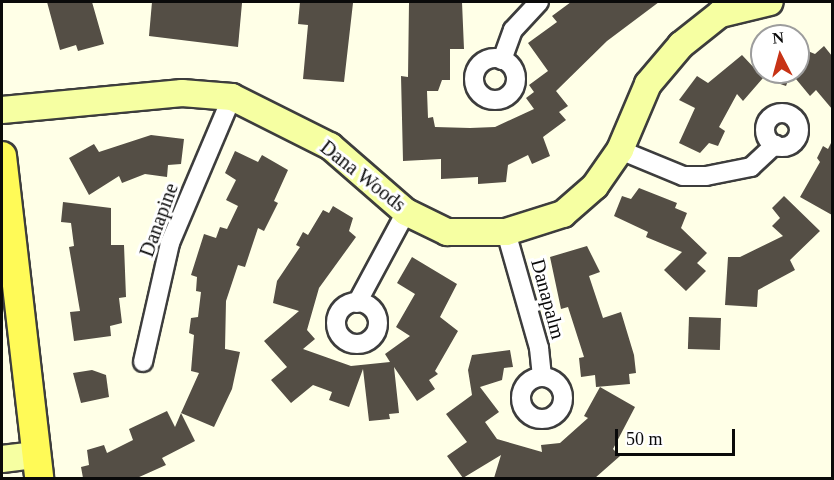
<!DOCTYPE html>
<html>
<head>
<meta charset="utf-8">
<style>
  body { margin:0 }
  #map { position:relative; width:834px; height:480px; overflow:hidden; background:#ffffe7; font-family:Georgia,serif }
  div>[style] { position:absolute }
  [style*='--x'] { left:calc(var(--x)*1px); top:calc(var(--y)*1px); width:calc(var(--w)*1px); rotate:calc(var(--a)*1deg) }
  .building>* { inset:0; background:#544e45; transform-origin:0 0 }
  .roads { filter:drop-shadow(2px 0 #3d3d3d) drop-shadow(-2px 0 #3d3d3d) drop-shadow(0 2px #3d3d3d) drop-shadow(0 -2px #3d3d3d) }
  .street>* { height:18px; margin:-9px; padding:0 9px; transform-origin:9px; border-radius:9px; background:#fff }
  .street>.ring { margin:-9px; padding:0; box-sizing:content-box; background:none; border:18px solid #fff; border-radius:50% }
  .secondary>* { height:26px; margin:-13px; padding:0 13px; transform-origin:13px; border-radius:13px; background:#f6ffa2 }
  .primary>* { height:28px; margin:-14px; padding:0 14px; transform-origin:14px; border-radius:14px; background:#fffa57 }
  span { translate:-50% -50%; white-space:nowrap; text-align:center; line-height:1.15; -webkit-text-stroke:6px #fff; paint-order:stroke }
  .street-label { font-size:20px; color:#0a0a0a }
  .frame { position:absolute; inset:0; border:3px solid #0a0a0a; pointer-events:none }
  .north { position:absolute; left:750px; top:24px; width:60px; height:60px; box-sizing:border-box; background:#fff; border:2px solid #9d9d9d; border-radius:50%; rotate:354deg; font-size:16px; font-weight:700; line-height:24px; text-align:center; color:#0a0a0a }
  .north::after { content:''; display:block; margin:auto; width:21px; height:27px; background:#c73316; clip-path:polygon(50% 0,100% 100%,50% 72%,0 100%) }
  .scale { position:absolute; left:615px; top:429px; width:120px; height:27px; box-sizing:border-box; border:3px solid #0a0a0a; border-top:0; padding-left:8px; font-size:18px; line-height:21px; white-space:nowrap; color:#0a0a0a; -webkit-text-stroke:4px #fff; paint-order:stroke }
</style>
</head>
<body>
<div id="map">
  <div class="building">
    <div style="clip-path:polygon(47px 2px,92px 2px,104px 44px,78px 51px,76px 45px,60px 50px)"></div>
    <div style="clip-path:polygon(152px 2px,242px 3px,238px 47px,149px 36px)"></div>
    <div style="clip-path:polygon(300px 2px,353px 3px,344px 82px,303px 79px,308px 25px,298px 24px)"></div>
    <div style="clip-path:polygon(409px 2px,462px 2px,464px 49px,450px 49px,450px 80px,442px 80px,438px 91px,427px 91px,428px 118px,433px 117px,435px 127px,470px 128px,495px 127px,534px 109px,526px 98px,534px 92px,529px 85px,548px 71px,528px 43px,557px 22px,552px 16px,571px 2px,659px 2px,607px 41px,556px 91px,568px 106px,559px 112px,566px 120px,543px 137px,550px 156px,532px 164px,528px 155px,508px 165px,506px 182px,478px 184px,478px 177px,441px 179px,441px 159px,403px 161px,401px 76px,408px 77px)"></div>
    <div style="clip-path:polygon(824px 46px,832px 56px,832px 109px,816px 90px,810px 96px,791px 73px,786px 86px,763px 78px,743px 101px,737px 94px,719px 127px,725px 131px,718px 146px,709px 143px,700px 153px,679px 143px,695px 108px,679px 100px,697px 76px,708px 83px,742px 55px,758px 72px,798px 72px,798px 47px,815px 54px)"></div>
    <div style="clip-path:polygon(151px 135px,184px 139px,181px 164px,168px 165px,167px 177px,145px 174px,122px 183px,119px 176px,89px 195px,69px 158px,94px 144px,99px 152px)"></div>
    <div style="clip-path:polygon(832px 141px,832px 215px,800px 197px,820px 162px,817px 158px,823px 146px,828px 149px)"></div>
    <div style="clip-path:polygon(235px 151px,258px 162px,262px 155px,288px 170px,274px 201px,278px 203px,264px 231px,258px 228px,245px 267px,238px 265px,226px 301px,225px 349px,240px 352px,232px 389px,214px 427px,181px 413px,199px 373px,191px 371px,194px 335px,189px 333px,191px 318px,198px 317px,201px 292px,196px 291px,197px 277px,191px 275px,204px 234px,216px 238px,220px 227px,227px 229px,238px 206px,226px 200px,236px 180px,225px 173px)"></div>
    <div style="clip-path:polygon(639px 188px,677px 203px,675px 208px,687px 213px,681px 228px,707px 253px,697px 263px,706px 271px,686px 291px,664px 270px,682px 252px,646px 237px,648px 232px,614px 216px,622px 196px,631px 199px)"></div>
    <div style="clip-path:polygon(784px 196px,820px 231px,790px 260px,795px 270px,758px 290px,757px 307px,725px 305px,728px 257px,740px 257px,783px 236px,772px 226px,780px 218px,772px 208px)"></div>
    <div style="clip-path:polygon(63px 202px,111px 208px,111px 245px,124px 245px,126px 297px,119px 298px,122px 323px,110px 326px,111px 336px,74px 341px,70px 312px,80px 311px,69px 247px,74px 246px,71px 223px,61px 222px)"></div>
    <div style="clip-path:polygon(333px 206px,353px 218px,349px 231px,356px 237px,319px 288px,307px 330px,315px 339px,303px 349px,351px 366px,390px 362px,385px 354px,410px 336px,396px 327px,415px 294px,397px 283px,412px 257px,457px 284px,440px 317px,458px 331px,435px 371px,438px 374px,429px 380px,435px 389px,417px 401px,394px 367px,399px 413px,389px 414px,390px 419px,369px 421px,363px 369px,349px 407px,329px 400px,332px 392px,313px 385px,291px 403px,271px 380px,287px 367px,264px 341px,299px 311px,273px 303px,277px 281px,300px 247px,296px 245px,303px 232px,308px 235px,323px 210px,329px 213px)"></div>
    <div style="clip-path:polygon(587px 246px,600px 272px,589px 276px,603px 318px,621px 312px,634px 355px,636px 373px,629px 374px,630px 384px,596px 387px,595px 375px,581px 377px,579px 358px,584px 357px,568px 307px,561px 309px,550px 257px)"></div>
    <div style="left:689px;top:317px;width:32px;height:32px;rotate:2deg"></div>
    <div style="clip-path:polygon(510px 350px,513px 367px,504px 368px,502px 380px,480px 387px,499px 412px,485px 422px,497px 439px,542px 452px,541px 445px,560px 443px,588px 418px,584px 416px,600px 387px,635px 407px,613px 449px,620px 456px,595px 478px,494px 478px,501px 455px,463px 478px,447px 456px,467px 442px,446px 414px,472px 395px,468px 370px,472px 355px)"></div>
    <div style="clip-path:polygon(92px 370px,106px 375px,109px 397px,81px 403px,73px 373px)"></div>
    <div style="clip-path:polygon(167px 411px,175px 427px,181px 413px,195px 441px,162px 458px,166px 465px,137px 478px,83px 478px,81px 467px,89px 465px,87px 450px,104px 445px,107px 453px,133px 440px,129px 429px)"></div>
  </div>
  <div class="roads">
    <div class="street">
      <div class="ring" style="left:474px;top:58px;width:24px;height:24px"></div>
      <div style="--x:502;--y:60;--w:32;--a:-70"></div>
      <div style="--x:513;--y:30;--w:38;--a:-47"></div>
      <div class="ring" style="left:765px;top:113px;width:16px;height:16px"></div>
      <div style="--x:620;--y:150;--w:68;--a:22.4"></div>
      <div style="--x:683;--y:176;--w:23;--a:0"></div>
      <div style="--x:706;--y:176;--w:46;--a:-11.3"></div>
      <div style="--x:751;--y:167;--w:33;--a:-43"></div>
      <div style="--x:506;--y:232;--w:121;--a:74.1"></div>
      <div style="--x:539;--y:348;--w:29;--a:84"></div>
      <div class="ring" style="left:336px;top:302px;width:24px;height:24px"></div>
      <div style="--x:357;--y:303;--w:103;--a:-61.7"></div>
      <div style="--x:143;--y:362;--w:122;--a:-77.2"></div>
      <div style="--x:170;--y:243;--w:159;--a:-67"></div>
      <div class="ring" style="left:521px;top:377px;width:24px;height:24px"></div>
    </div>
    <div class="secondary">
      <div style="--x:2;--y:110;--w:181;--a:-5.4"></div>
      <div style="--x:182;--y:93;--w:50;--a:4.6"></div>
      <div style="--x:232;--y:97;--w:110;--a:26.6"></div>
      <div style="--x:330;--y:146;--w:101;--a:41"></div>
      <div style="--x:406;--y:212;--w:46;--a:26"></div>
      <div style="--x:447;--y:232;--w:59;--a:0"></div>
      <div style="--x:506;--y:232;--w:60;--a:-17.5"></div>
      <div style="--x:563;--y:214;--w:43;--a:-41.2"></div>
      <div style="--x:595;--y:186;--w:44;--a:-55.2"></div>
      <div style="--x:620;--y:150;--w:72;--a:-67"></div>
      <div style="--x:648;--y:84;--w:51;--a:-49.8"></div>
      <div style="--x:681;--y:45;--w:50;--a:-38.5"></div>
      <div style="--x:720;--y:14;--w:51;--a:-13.5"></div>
      <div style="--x:2;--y:459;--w:34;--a:-7"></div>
    </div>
    <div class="primary">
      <div style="--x:2;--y:156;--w:324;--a:83.4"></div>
    </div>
  </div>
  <div class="street-label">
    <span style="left:363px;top:176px;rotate:38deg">Dana Woods</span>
    <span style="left:159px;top:220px;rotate:-70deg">Danapine</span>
    <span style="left:548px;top:299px;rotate:75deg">Danapalm</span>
  </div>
  <div class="frame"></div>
  <div class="north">N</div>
  <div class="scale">50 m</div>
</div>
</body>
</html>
